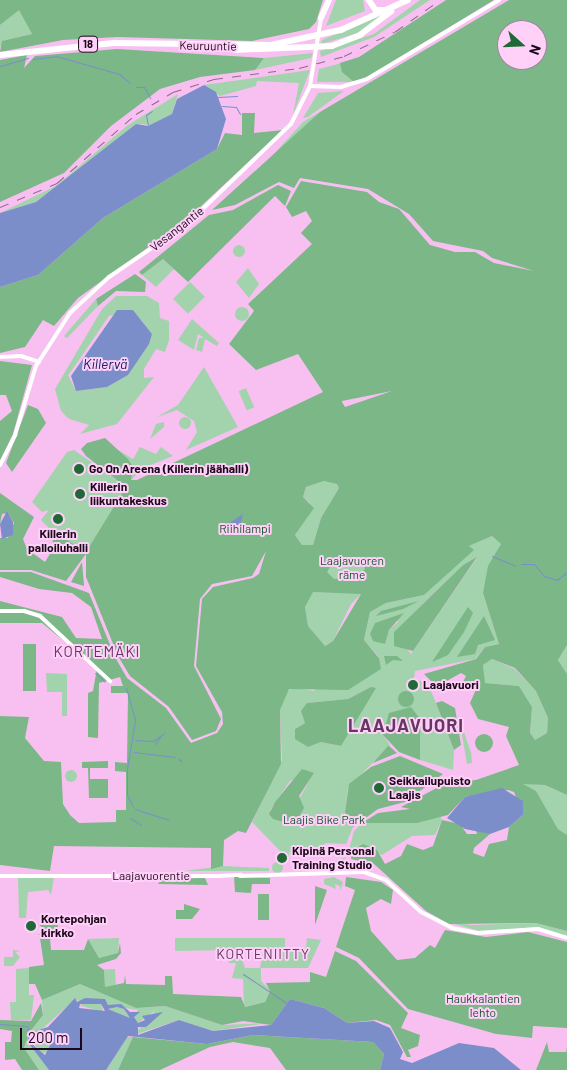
<!DOCTYPE html>
<html>
<head>
<meta charset="utf-8">
<style>
  body { margin:0 }
  #map { position:relative; width:567px; height:1070px; overflow:hidden; background:#f8c0f1; font-family:Barlow,sans-serif }
  div>[style] { position:absolute }
  [style*='--x'] { left:calc(var(--x)*1px); top:calc(var(--y)*1px); width:calc(var(--w)*1px); rotate:calc(var(--a)*1deg) }
  .green>* { inset:0; background:#a2d3ac; transform-origin:0 0 }
  .round { border-radius:50% }
  .forest>* { inset:0; background:#7cb788; transform-origin:0 0 }
  .water>* { inset:0; background:#7b8ec9 }
  .stream>* { height:1px; margin:-0.5px; padding:0 0.5px; transform-origin:0.5px; border-radius:0.5px; background:#7b8ec9 }
  .secondary>* { height:4px; margin:-2px; padding:0 2px; transform-origin:2px; border-radius:2px; background:#fff }
  .highway>* { height:5.5px; margin:-2.75px; padding:0 2.75px; transform-origin:2.75px; border-radius:2.75px; background:#fff }
  .rail>* { height:1px; margin-top:-0.5px; transform-origin:0; background:repeating-linear-gradient(90deg,#90698c 0 9px,transparent 0 18px) }
  .dots>* { width:14px; height:14px; translate:-50% -50%; box-sizing:border-box; border:2px solid #ffd1f9; border-radius:50% }
  span { translate:-50% -50%; white-space:nowrap; text-align:center; line-height:1.15; -webkit-text-stroke:4px #ffd1f9; paint-order:stroke }
  .shield-label span { padding:1px 4px; background:#ffd1f9; border:1px solid; border-radius:4px; -webkit-text-stroke-width:0 }
  .shield-label { font-size:11px; color:#1c081a; font-weight:700 }
  .street-label { font-size:12px; color:#1c081a }
  .poi-label { font-size:12px; color:#1c081a; font-weight:700 }
  .left { translate:0 -50%; text-align:left }
  .park-label { font-size:12px; color:#125529 }
  .water-label { font-size:14px; color:#162065; font-style:italic }
  .neighbourhood-label { font-size:14px; color:#663762; letter-spacing:1px }
  .quarter-label { font-size:15px; color:#663762; letter-spacing:1px }
  .district-label { font-size:18px; color:#663762; font-weight:700; letter-spacing:1px }
  .north { position:absolute; left:497px; top:20px; width:50px; height:50px; box-sizing:border-box; background:#ffd1f9; border:1px solid #a481a0; border-radius:50%; rotate:110deg; font-size:14px; font-weight:700; line-height:20px; text-align:center; color:#1c081a }
  .north::after { content:''; display:block; margin:auto; width:18px; height:22px; background:#1e6936; clip-path:polygon(50% 0,100% 100%,50% 72%,0 100%) }
  .scale { position:absolute; left:20px; top:1028px; width:62px; height:22px; box-sizing:border-box; border:2px solid #1c081a; border-top:0; padding-left:6px; font-size:15px; line-height:18px; white-space:nowrap; color:#1c081a; -webkit-text-stroke:4px #ffd1f9; paint-order:stroke }
</style>
</head>
<body>
<div id="map">
  <div class="green">
    <div style="clip-path:polygon(336px 0,363px 0,365px 11px,326px 26px)"></div>
    <div style="clip-path:polygon(420px 0,430px 0,374px 37px,321px 57px,320px 51px,374px 34px)"></div>
    <div style="clip-path:polygon(19px 9px,32px 34px,3px 41px,0 48px,0 25px)"></div>
    <div style="clip-path:polygon(388px 12px,362px 32px,321px 44px,322px 40px)"></div>
    <div style="clip-path:polygon(313px 53px,311px 58px,255px 70px,264px 58px)"></div>
    <div style="clip-path:polygon(342px 63px,354px 82px,317px 82px,319px 69px)"></div>
    <div style="clip-path:polygon(310px 70px,293px 115px,299px 83px,257px 81px,256px 86px,220px 96px,204px 85px)"></div>
    <div style="clip-path:polygon(344px 91px,308px 117px,303px 118px,318px 93px)"></div>
    <div style="clip-path:polygon(178px 94px,172px 114px,151px 125px,136px 124px,63px 184px,36px 202px,0 213px,56px 186px,128px 125px)"></div>
    <div style="clip-path:polygon(320px 112px,282px 151px,272px 156px,303px 122px)"></div>
    <div class="round" style="left:233px;top:245px;width:12px;height:12px"></div>
    <div style="clip-path:polygon(163px 259px,174px 269px,156px 287px,142px 275px)"></div>
    <div style="clip-path:polygon(248px 268px,259px 284px,249px 298px,236px 282px)"></div>
    <div style="left:190px;top:282px;width:21px;height:24px;rotate:45deg"></div>
    <div style="clip-path:polygon(evenodd,116px 296px,147px 296px,159px 303px,160px 318px,169px 321px,169px 340px,165px 352px,156px 349px,144px 369px,144px 378px,154px 377px,117px 424px,80px 434px,89px 425px,69px 419px,61px 411px,55px 389px,102px 309px,116px 296px,133px 310px,152px 334px,128px 375px,107px 387px,76px 391px,68px 375px,72px 370px,109px 316px,133px 310px)"></div>
    <div style="clip-path:polygon(96px 299px,98px 306px,67px 338px,64px 336px)"></div>
    <div class="round" style="left:235px;top:307px;width:14px;height:14px"></div>
    <div style="clip-path:polygon(192px 319px,219px 343px,217px 346px,205px 339px,202px 352px,196px 350px,199px 338px,204px 338px,198px 334px,194px 350px,178px 340px)"></div>
    <div style="clip-path:polygon(204px 367px,238px 427px,186px 450px,197px 432px,194px 421px,177px 410px,157px 417px,178px 405px)"></div>
    <div style="left:246px;top:388px;width:21px;height:8px;rotate:67deg"></div>
    <div class="round" style="left:179px;top:417px;width:12px;height:12px"></div>
    <div style="clip-path:polygon(164px 422px,164px 427px,150px 439px,156px 424px)"></div>
    <div style="clip-path:polygon(140px 447px,156px 454px,161px 447px,173px 456px,143px 468px,131px 480px,118px 450px,133px 459px)"></div>
    <div style="clip-path:polygon(74px 450px,127px 487px,86px 552px,50px 529px,41px 520px,49px 510px,42px 512px,32px 502px,67px 452px)"></div>
    <div style="clip-path:polygon(324px 481px,337px 483px,339px 488px,321px 518px,313px 545px,302px 545px,295px 535px,307px 518px,310px 503px,303px 497px,306px 487px)"></div>
    <div style="clip-path:polygon(evenodd,492px 536px,501px 544px,483px 593px,499px 644px,485px 647px,475px 659px,415px 671px,414px 678px,428px 685px,434px 698px,454px 750px,453px 770px,420px 760px,420px 719px,383px 735px,390px 745px,348px 788px,345px 812px,353px 827px,346px 844px,326px 843px,313px 851px,292px 851px,292px 855px,289px 852px,289px 857px,282px 853px,252px 822px,282px 760px,280px 710px,285px 693px,293px 687px,313px 691px,379px 657px,364px 640px,370px 612px,386px 603px,424px 595px,473px 550px,469px 546px,492px 536px,477px 558px,413px 651px,411px 654px,394px 632px,463px 565px,477px 558px,492px 536px,399px 621px,389px 630px,384px 645px,375px 623px,399px 621px,492px 536px,371px 687px,341px 746px,321px 742px,308px 747px,295px 729px,305px 723px,307px 703px,348px 699px,371px 687px,492px 536px,313px 774px,287px 821px,278px 820px,270px 810px,290px 781px,313px 774px)"></div>
    <div style="clip-path:polygon(329px 554px,367px 554px,370px 587px,317px 582px)"></div>
    <div style="clip-path:polygon(312px 592px,362px 593px,351px 604px,333px 641px,324px 646px,308px 626px,305px 607px)"></div>
    <div style="clip-path:polygon(567px 645px,567px 674px,558px 660px)"></div>
    <div style="clip-path:polygon(492px 659px,515px 669px,536px 691px,548px 718px,547px 733px,535px 740px,530px 733px,532px 707px,519px 686px,484px 683px,483px 665px)"></div>
    <div style="clip-path:polygon(46px 673px,67px 674px,67px 716px,62px 716px,62px 692px,47px 692px)"></div>
    <div style="clip-path:polygon(459px 717px,471px 753px,469px 728px,472px 763px,467px 764px)"></div>
    <div class="round" style="left:65px;top:770px;width:12px;height:12px"></div>
    <div style="clip-path:polygon(520px 783px,545px 785px,567px 795px,567px 835px,558px 829px,536px 791px)"></div>
    <div style="clip-path:polygon(439px 814px,442px 820px,435px 835px,412px 836px,382px 855px,363px 844px,349px 850px,354px 831px,362px 823px,417px 823px)"></div>
    <div style="clip-path:polygon(347px 857px,334px 868px,316px 871px,317px 867px)"></div>
    <div class="round" style="left:271.5px;top:861.5px;width:11px;height:11px"></div>
    <div style="clip-path:polygon(223px 866px,269px 868px,269px 871px,184px 871px)"></div>
    <div style="clip-path:polygon(54px 877px,51px 895px,48px 890px,28px 892px,26px 918px,19px 918px,18px 878px)"></div>
    <div style="clip-path:polygon(334px 877px,343px 882px,340px 891px,340px 886px,335px 884px,336px 889px,324px 884px,324px 879px)"></div>
    <div style="clip-path:polygon(438px 919px,472px 925px,536px 923px,567px 931px,567px 936px,535px 927px,482px 932px)"></div>
    <div style="clip-path:polygon(119px 938px,118px 953px,99px 958px,88px 939px)"></div>
    <div style="clip-path:polygon(evenodd,175px 938px,285px 938px,285px 948px,306px 948px,307px 938px,321px 940px,308px 968px,261px 968px,261px 981px,270px 990px,265px 1002px,244px 1007px,243px 979px,232px 978px,236px 963px,229px 963px,227px 950px,175px 951px,175px 938px,239px 950px,263px 951px,260px 968px,245px 968px,239px 950px)"></div>
    <div style="clip-path:polygon(13px 950px,21px 951px,15px 952px,20px 957px,13px 966px,4px 966px,4px 957px,13px 957px)"></div>
    <div style="clip-path:polygon(29px 968px,29px 995px,34px 995px,31px 1020px,11px 1020px,10px 1002px,16px 1002px,16px 969px)"></div>
    <div style="left:115px;top:969px;width:18px;height:11px;rotate:87deg"></div>
    <div style="clip-path:polygon(80px 984px,136px 1008px,165px 1006px,222px 1025px,267px 1023px,213px 1031px,179px 1020px,134px 1035px,156px 1010px,138px 1023px,134px 1017px,138px 1010px,74px 1000px,28px 1042px,49px 1070px,39px 1070px,24px 1048px,29px 1033px,43px 1015px,42px 1000px)"></div>
    <div style="clip-path:polygon(101px 1004px,103px 1012px,78px 1005px,88px 1003px)"></div>
    <div style="clip-path:polygon(117px 1007px,124px 1009px,130px 1018px,108px 1009px)"></div>
    <div class="round" style="left:35px;top:1035px;width:18px;height:18px"></div>
    <div style="clip-path:polygon(127px 1037px,133px 1037px,118px 1070px,106px 1070px)"></div>
  </div>
  <div class="forest">
    <div style="clip-path:polygon(0 0,323px 0,316px 22px,309px 29px,252px 41px,118px 37px,63px 40px,0 52px,2px 41px,32px 34px,19px 10px,0 25px)"></div>
    <div style="clip-path:polygon(446px 0,494px 0,366px 78px,354px 82px,342px 72px,340px 63px,359px 57px)"></div>
    <div style="clip-path:polygon(evenodd,509px 0,567px 0,567px 645px,558px 660px,567px 674px,567px 795px,545px 785px,523px 784px,536px 791px,558px 829px,567px 835px,567px 931px,536px 923px,449px 924px,426px 911px,374px 864px,351px 859px,352px 850px,363px 844px,377px 850px,385px 864px,401px 856px,407px 844px,423px 850px,433px 846px,442px 820px,460px 824px,467px 834px,477px 834px,476px 830px,490px 834px,474px 848px,473px 853px,484px 857px,489px 844px,507px 840px,509px 827px,523px 815px,514px 792px,508px 790px,465px 797px,448px 815px,417px 823px,362px 823px,378px 813px,410px 809px,401px 807px,446px 783px,476px 780px,519px 765px,506px 736px,509px 727px,478px 719px,470px 703px,478px 685px,475px 681px,463px 682px,466px 676px,461px 673px,445px 682px,432px 682px,424px 674px,476px 659px,485px 647px,499px 644px,483px 593px,488px 566px,501px 544px,492px 536px,469px 546px,474px 550px,424px 595px,386px 603px,370px 612px,364px 640px,379px 658px,381px 669px,348px 690px,289px 689px,280px 710px,281px 764px,246px 833px,238px 831px,224px 840px,223px 866px,211px 869px,211px 848px,54px 846px,50px 871px,0 865px,0 716px,29px 717px,25px 738px,44px 761px,61px 762px,63px 804px,70px 815px,79px 823px,116px 822px,116px 810px,126px 810px,126px 772px,115px 771px,115px 762px,127px 763px,128px 693px,111px 693px,111px 686px,123px 686px,120px 677px,99px 683px,98px 738px,88px 737px,88px 693px,93px 691px,97px 668px,42px 623px,0 623px,0 601px,62px 617px,76px 638px,102px 639px,91px 607px,72px 593px,39px 589px,0 577px,0 572px,31px 572px,89px 593px,115px 657px,127px 678px,166px 708px,191px 743px,217px 733px,223px 724px,222px 712px,196px 666px,202px 599px,213px 587px,253px 578px,259px 574px,266px 551px,252px 576px,212px 584px,200px 599px,194px 666px,221px 719px,216px 731px,192px 740px,169px 707px,130px 676px,118px 656px,86px 577px,86px 554px,66px 581px,31px 570px,0 570px,0 538px,8px 538px,14px 523px,8px 513px,2px 514px,0 524px,0 493px,34px 517px,23px 539px,27px 549px,45px 562px,54px 547px,50px 529px,86px 552px,126px 487px,86px 456px,81px 449px,87px 443px,105px 438px,128px 459px,133px 467px,131px 480px,137px 480px,323px 392px,298px 354px,256px 370px,229px 344px,254px 311px,248px 304px,312px 244px,301px 233px,312px 221px,306px 211px,292px 217px,286px 207px,301px 181px,367px 192px,379px 202px,399px 209px,430px 245px,455px 252px,475px 252px,494px 263px,534px 271px,492px 258px,483px 251px,433px 241px,409px 214px,368px 189px,300px 178px,294px 188px,279px 182px,235px 205px,212px 210px,320px 112px,509px 0,507px 30px,537px 30px,537px 60px,507px 60px,507px 30px,509px 0,392px 391px,345px 407px,342px 402px,342px 401px,392px 391px,509px 0,324px 481px,337px 484px,339px 488px,321px 518px,313px 545px,302px 545px,295px 535px,314px 508px,303px 497px,306px 487px,324px 481px,509px 0,350px 557px,364px 557px,365px 569px,359px 576px,334px 579px,327px 572px,333px 562px,350px 557px,509px 0,313px 592px,361px 594px,333px 641px,325px 646px,308px 626px,305px 607px,313px 592px,509px 0,492px 659px,515px 668px,536px 691px,548px 718px,547px 733px,535px 740px,530px 733px,532px 707px,519px 686px,485px 683px,483px 665px,492px 659px)"></div>
    <div style="clip-path:polygon(117px 49px,264px 58px,255px 70px,200px 77px,160px 89px,111px 126px,64px 173px,0 202px,0 60px,27px 55px,24px 68px,35px 56px)"></div>
    <div style="clip-path:polygon(242px 113px,255px 113px,254px 133px,283px 130px,186px 220px,78px 298px,54px 326px,43px 320px,25px 347px,0 353px,0 287px,38px 275px,103px 218px,217px 149px,225px 133px,242px 135px)"></div>
    <div style="clip-path:polygon(278px 185px,291px 191px,285px 206px,275px 196px,188px 282px,163px 259px,142px 275px,139px 272px,209px 215px,233px 210px)"></div>
    <div style="clip-path:polygon(135px 274px,146px 282px,145px 292px,116px 291px,98px 306px,96px 299px)"></div>
    <div style="clip-path:polygon(0 361px,32px 365px,13px 434px,0 461px,0 421px,12px 411px,6px 395px,0 395px)"></div>
    <div style="clip-path:polygon(28px 405px,38px 409px,46px 423px,12px 472px,6px 463px)"></div>
    <div style="clip-path:polygon(477px 557px,413px 651px,394px 646px,394px 632px,463px 565px)"></div>
    <div style="clip-path:polygon(82px 562px,84px 585px,84px 586px,71px 582px)"></div>
    <div style="clip-path:polygon(419px 601px,403px 609px,376px 616px,381px 611px)"></div>
    <div style="clip-path:polygon(468px 607px,473px 613px,464px 632px,448px 655px,432px 662px)"></div>
    <div style="clip-path:polygon(404px 613px,389px 630px,385px 644px,373px 641px,370px 634px,375px 623px)"></div>
    <div style="clip-path:polygon(484px 616px,495px 640px,478px 645px,475px 654px,457px 657px)"></div>
    <div style="left:36px;top:644px;width:47px;height:13px;rotate:90deg"></div>
    <div style="clip-path:polygon(384px 656px,397px 656px,403px 661px,393px 660px,386px 665px)"></div>
    <div style="clip-path:polygon(371px 687px,376px 688px,341px 746px,321px 742px,308px 747px,295px 739px,295px 729px,305px 723px,301px 711px,307px 703px,348px 699px)"></div>
    <div class="round" style="left:398px;top:691px;width:16px;height:16px"></div>
    <div style="clip-path:polygon(442px 701px,455px 708px,461px 745px,454px 750px,436px 703px)"></div>
    <div style="clip-path:polygon(411px 707px,420px 719px,420px 760px,399px 752px,383px 735px,389px 713px)"></div>
    <div class="round" style="left:475px;top:734px;width:18px;height:18px"></div>
    <div style="clip-path:polygon(389px 746px,397px 753px,373px 763px,388px 746px)"></div>
    <div style="clip-path:polygon(400px 756px,443px 774px,405px 802px,378px 809px,353px 827px,345px 812px,349px 784px,371px 767px)"></div>
    <div style="clip-path:polygon(108px 761px,108px 768px,90px 768px,90px 779px,108px 779px,108px 798px,89px 798px,88px 768px,82px 768px,82px 762px)"></div>
    <div style="clip-path:polygon(302px 769px,314px 773px,299px 796px,304px 808px,294px 825px,273px 819px,269px 814px,275px 802px)"></div>
    <div style="clip-path:polygon(349px 864px,357px 864px,374px 869px,349px 869px)"></div>
    <div style="clip-path:polygon(234px 877px,270px 878px,270px 884px,252px 884px,251px 893px,235px 892px)"></div>
    <div style="clip-path:polygon(346px 877px,381px 882px,393px 890px,391px 904px,381px 899px,366px 908px,371px 931px,397px 960px,415px 958px,430px 945px,435px 948px,445px 930px,486px 937px,528px 932px,567px 942px,567px 1028px,533px 1026px,532px 1038px,496px 1034px,408px 1009px,359px 958px,336px 947px,355px 890px,345px 886px)"></div>
    <div style="clip-path:polygon(205px 878px,208px 885px,158px 884px,162px 879px)"></div>
    <div style="clip-path:polygon(315px 886px,327px 890px,315px 925px)"></div>
    <div style="left:269px;top:894px;width:26px;height:11px;rotate:90deg"></div>
    <div style="clip-path:polygon(184px 904px,200px 909px,192px 919px,176px 919px,176px 910px,184px 910px)"></div>
    <div style="clip-path:polygon(50px 921px,58px 921px,58px 935px,38px 935px,46px 930px,39px 925px,50px 925px)"></div>
    <div style="clip-path:polygon(40px 938px,50px 938px,51px 950px,84px 950px,88px 939px,99px 958px,118px 953px,120px 943px,121px 953px,116px 959px,97px 965px,104px 970px,105px 987px,124px 983px,125px 975px,126px 984px,165px 985px,165px 976px,172px 976px,173px 994px,241px 997px,245px 1007px,265px 1002px,270px 991px,266px 983px,310px 982px,310px 972px,326px 977px,335px 951px,356px 961px,408px 1013px,401px 1028px,420px 1035px,418px 1046px,408px 1050px,411px 1057px,407px 1057px,390px 1025px,376px 1020px,347px 1023px,324px 1008px,290px 999px,271px 1025px,243px 1021px,222px 1025px,165px 1006px,136px 1008px,80px 984px,42px 1000px,35px 984px,29px 984px,29px 967px,44px 965px)"></div>
    <div style="clip-path:polygon(41px 1003px,43px 1015px,29px 1033px,24px 1048px,39px 1070px,22px 1070px,15px 1059px,5px 1060px,5px 1042px,11px 1042px,12px 1031px,0 1029px,0 1020px,31px 1021px)"></div>
    <div style="clip-path:polygon(253px 1035px,373px 1042px,384px 1054px,380px 1070px,286px 1070px,270px 1048px,233px 1042px,210px 1047px,160px 1070px,118px 1070px,133px 1037px,207px 1044px)"></div>
    <div style="clip-path:polygon(547px 1042px,549px 1052px,566px 1052px,567px 1048px,567px 1070px,536px 1070px)"></div>
  </div>
  <div class="water">
    <div style="clip-path:polygon(204px 85px,216px 92px,226px 119px,217px 149px,103px 218px,38px 275px,0 287px,0 213px,36px 202px,136px 124px,148px 126px,172px 114px,177px 99px)"></div>
    <div style="clip-path:polygon(117px 310px,133px 310px,152px 334px,149px 344px,128px 375px,107px 387px,76px 391px,71px 376px)"></div>
    <div style="clip-path:polygon(7px 511px,13px 522px,13px 535px,2px 539px,0 524px)"></div>
    <div style="clip-path:polygon(243px 514px,239px 530px,231px 534px,219px 530px)"></div>
    <div style="clip-path:polygon(502px 788px,523px 801px,523px 815px,509px 827px,490px 834px,465px 829px,447px 818px,465px 797px)"></div>
    <div style="clip-path:polygon(evenodd,75px 998px,77px 1002px,85px 998px,105px 999px,108px 1005px,121px 1004px,130px 1012px,140px 1012px,134px 1017px,138px 1023px,145px 1020px,142px 1016px,163px 1012px,146px 1027px,138px 1027px,138px 1035px,179px 1020px,213px 1031px,271px 1025px,290px 999px,324px 1008px,347px 1023px,374px 1021px,390px 1028px,403px 1052px,400px 1059px,412px 1063px,459px 1043px,494px 1048px,521px 1070px,380px 1070px,384px 1054px,373px 1042px,253px 1035px,207px 1044px,128px 1036px,106px 1070px,49px 1070px,27px 1041px,30px 1033px,48px 1027px,75px 998px,80px 1004px,101px 1004px,105px 1011px,79px 1008px,80px 1004px,75px 998px,117px 1007px,124px 1009px,130px 1018px,108px 1009px,117px 1007px,75px 998px,51px 1035px,53px 1040px,45px 1055px,34px 1046px,34px 1038px,51px 1035px)"></div>
  </div>
  <div class="stream">
    <div style="--x:33;--y:59;--w:23;--a:-7"></div>
    <div style="--x:56;--y:56;--w:66;--a:15.9"></div>
    <div style="--x:119;--y:74;--w:14;--a:39"></div>
    <div style="--x:0;--y:66;--w:29;--a:-16"></div>
    <div style="--x:136;--y:87;--w:8;--a:0"></div>
    <div style="--x:144;--y:87;--w:13;--a:61"></div>
    <div style="--x:218;--y:97;--w:19;--a:-3"></div>
    <div style="--x:222;--y:106;--w:14;--a:4"></div>
    <div style="--x:236;--y:107;--w:8;--a:60"></div>
    <div style="--x:148;--y:126;--w:11;--a:-100"></div>
    <div style="--x:146;--y:115;--w:7;--a:-34"></div>
    <div style="--x:492;--y:556;--w:25;--a:23"></div>
    <div style="--x:521;--y:564;--w:13;--a:0"></div>
    <div style="--x:534;--y:564;--w:16;--a:50"></div>
    <div style="--x:544;--y:576;--w:14;--a:17"></div>
    <div style="--x:557;--y:580;--w:13;--a:-39"></div>
    <div style="--x:95;--y:673;--w:13;--a:42"></div>
    <div style="--x:126;--y:688;--w:33;--a:74"></div>
    <div style="--x:135;--y:720;--w:50;--a:99.3"></div>
    <div style="--x:127;--y:769;--w:26;--a:90"></div>
    <div style="--x:127;--y:795;--w:13;--a:63"></div>
    <div style="--x:135;--y:740;--w:18;--a:3"></div>
    <div style="--x:153;--y:741;--w:14;--a:-34"></div>
    <div style="--x:155;--y:744;--w:9;--a:-54"></div>
    <div style="--x:134;--y:752;--w:41;--a:7"></div>
    <div style="--x:178;--y:759;--w:4;--a:34"></div>
    <div style="--x:135;--y:809;--w:35;--a:18"></div>
    <div style="--x:130;--y:818;--w:13;--a:32"></div>
    <div style="--x:243;--y:974;--w:54;--a:33.7"></div>
    <div style="--x:0;--y:1024;--w:27;--a:4"></div>
    <div style="--x:28;--y:1041;--w:14;--a:-90"></div>
  </div>
  <div class="secondary">
    <div style="--x:310;--y:86;--w:31;--a:2"></div>
    <div style="--x:341;--y:87;--w:27;--a:-17"></div>
    <div style="--x:367;--y:79;--w:154;--a:-30.9"></div>
    <div style="--x:0;--y:357;--w:21;--a:-3"></div>
    <div style="--x:21;--y:356;--w:19;--a:18"></div>
    <div style="--x:0;--y:465;--w:34;--a:-63"></div>
    <div style="--x:15;--y:435;--w:72;--a:-73.1"></div>
    <div style="--x:36;--y:366;--w:63;--a:-57.3"></div>
    <div style="--x:70;--y:313;--w:53;--a:-42.7"></div>
    <div style="--x:109;--y:277;--w:94;--a:-34.2"></div>
    <div style="--x:187;--y:224;--w:144;--a:-43.9"></div>
    <div style="--x:291;--y:124;--w:42;--a:-63.4"></div>
    <div style="--x:310;--y:86;--w:69;--a:-80.8"></div>
    <div style="--x:0;--y:611;--w:24;--a:0"></div>
    <div style="--x:24;--y:611;--w:17;--a:17"></div>
    <div style="--x:40;--y:616;--w:96;--a:42.9"></div>
    <div style="--x:0;--y:876;--w:80;--a:0"></div>
    <div style="--x:79;--y:876;--w:141;--a:0"></div>
    <div style="--x:219;--y:876;--w:22;--a:-3"></div>
    <div style="--x:240;--y:876;--w:124;--a:-1.8"></div>
    <div style="--x:364;--y:872;--w:23;--a:20"></div>
    <div style="--x:386;--y:880;--w:47;--a:42.4"></div>
    <div style="--x:421;--y:912;--w:35;--a:27"></div>
    <div style="--x:452;--y:928;--w:25;--a:11"></div>
    <div style="--x:477;--y:933;--w:61;--a:-3.8"></div>
    <div style="--x:538;--y:929;--w:30;--a:17"></div>
  </div>
  <div class="highway">
    <div style="--x:369;--y:0;--w:12;--a:55"></div>
    <div style="--x:376;--y:10;--w:9;--a:0"></div>
    <div style="--x:321;--y:18;--w:20;--a:-66"></div>
    <div style="--x:235;--y:50;--w:97;--a:-2.4"></div>
    <div style="--x:332;--y:46;--w:30;--a:-21"></div>
    <div style="--x:360;--y:35;--w:39;--a:-37"></div>
    <div style="--x:0;--y:55;--w:116;--a:-6"></div>
    <div style="--x:115;--y:43;--w:156;--a:0.7"></div>
    <div style="--x:271;--y:45;--w:72;--a:-12.1"></div>
    <div style="--x:341;--y:30;--w:73;--a:-24.1"></div>
  </div>
  <div class="rail">
    <div style="--x:0;--y:207;--w:62;--a:-22.8"></div>
    <div style="--x:57;--y:183;--w:105;--a:-41.1"></div>
    <div style="--x:136;--y:114;--w:43;--a:-30.7"></div>
    <div style="--x:173;--y:92;--w:43;--a:-17.6"></div>
    <div style="--x:214;--y:79;--w:86;--a:-7.4"></div>
    <div style="--x:299;--y:68;--w:47;--a:-14.9"></div>
    <div style="--x:344;--y:56;--w:58;--a:-25.7"></div>
    <div style="--x:396;--y:31;--w:54;--a:-35.2"></div>
  </div>
  <div class="dots">
    <div style="left:79px;top:469px;background:#1e6936"></div>
    <div style="left:80px;top:494px;background:#1e6936"></div>
    <div style="left:58px;top:519px;background:#1e6936"></div>
    <div style="left:413px;top:685px;background:#1e6936"></div>
    <div style="left:379px;top:788px;background:#1e6936"></div>
    <div style="left:282px;top:858px;background:#1e6936"></div>
    <div style="left:31px;top:926px;background:#1e6936"></div>
  </div>
  <div class="shield-label">
    <span style="left:88px;top:44px">18</span>
  </div>
  <div class="street-label">
    <span style="left:208px;top:46px;rotate:1deg">Keuruuntie</span>
    <span style="left:177px;top:229px;rotate:-38deg">Vesangantie</span>
    <span style="left:151px;top:876px">Laajavuorentie</span>
  </div>
  <div class="poi-label">
    <span class="left" style="left:89px;top:469px">Go On Areena (Killerin jäähalli)</span>
    <span class="left" style="left:90px;top:494px">Killerin<br>liikuntakeskus</span>
    <span style="left:58px;top:541px">Killerin<br>palloiluhalli</span>
    <span class="left" style="left:423px;top:685px">Laajavuori</span>
    <span class="left" style="left:389px;top:788px">Seikkailupuisto<br>Laajis</span>
    <span class="left" style="left:292px;top:858px">Kipinä Personal<br>Training Studio</span>
    <span class="left" style="left:41px;top:926px">Kortepohjan<br>kirkko</span>
  </div>
  <div class="park-label">
    <span style="left:245px;top:529px">Riihilampi</span>
    <span style="left:352px;top:568px">Laajavuoren<br>räme</span>
    <span style="left:324px;top:820px">Laajis Bike Park</span>
    <span style="left:483px;top:1006px">Haukkalantien<br>lehto</span>
  </div>
  <div class="water-label">
    <span style="left:105px;top:364px">Killervä</span>
  </div>
  <div class="neighbourhood-label">
    <span style="left:263px;top:954px">KORTENIITTY</span>
  </div>
  <div class="quarter-label">
    <span style="left:97px;top:652px">KORTEMÄKI</span>
  </div>
  <div class="district-label">
    <span style="left:406px;top:725px">LAAJAVUORI</span>
  </div>
  <div class="north">N</div>
  <div class="scale">200 m</div>
</div>
</body>
</html>
